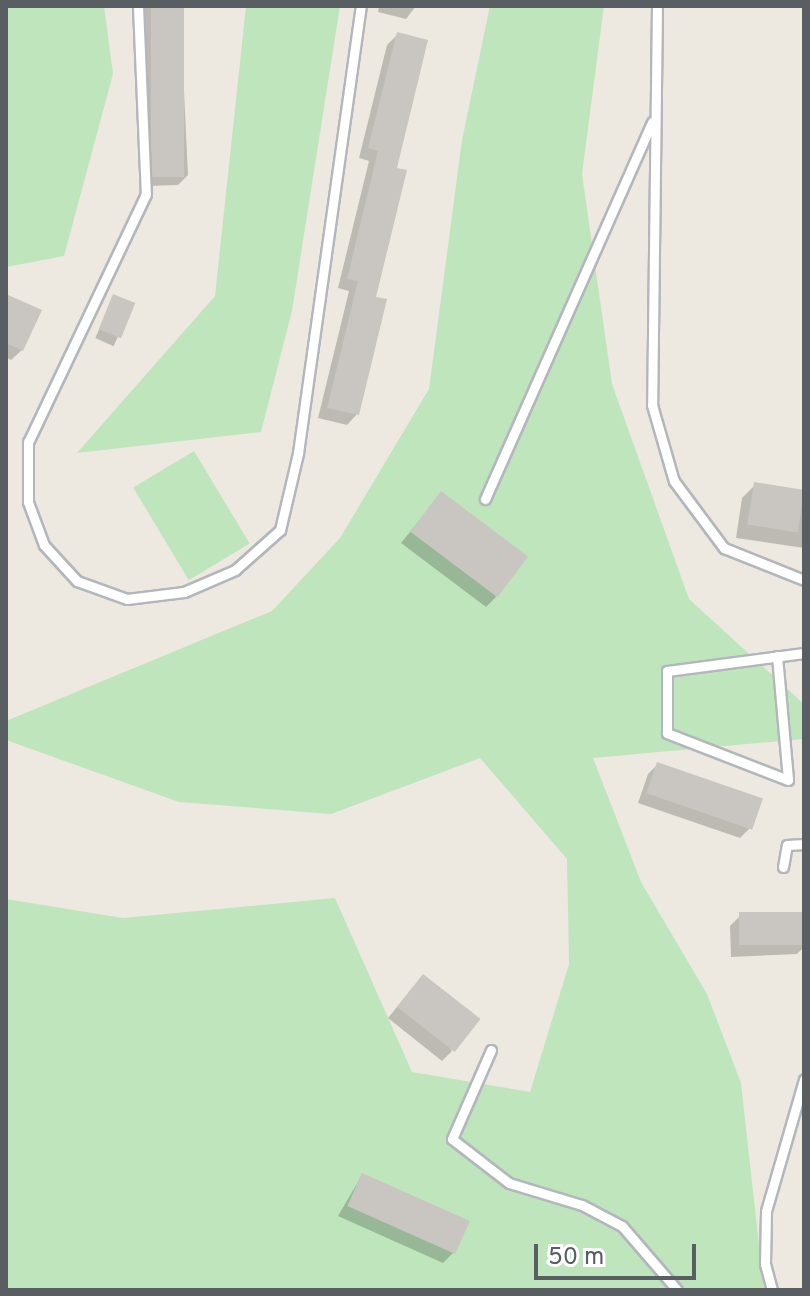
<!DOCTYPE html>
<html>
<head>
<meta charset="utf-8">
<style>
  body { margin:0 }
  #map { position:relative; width:810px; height:1296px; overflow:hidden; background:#ede9e0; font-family:Overpass,sans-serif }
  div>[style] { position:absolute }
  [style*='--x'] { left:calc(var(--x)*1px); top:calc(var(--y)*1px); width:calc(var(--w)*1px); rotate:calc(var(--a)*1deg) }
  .green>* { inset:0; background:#bfe5bc; transform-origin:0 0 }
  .shadow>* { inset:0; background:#0003; transform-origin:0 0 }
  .building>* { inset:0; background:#c9c5c0; transform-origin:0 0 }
  .roads { filter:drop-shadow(2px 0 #b3b7bc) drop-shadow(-2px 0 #b3b7bc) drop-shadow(0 2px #b3b7bc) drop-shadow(0 -2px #b3b7bc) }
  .lane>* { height:9px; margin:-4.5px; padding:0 4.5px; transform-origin:4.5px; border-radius:4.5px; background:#fff }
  span { translate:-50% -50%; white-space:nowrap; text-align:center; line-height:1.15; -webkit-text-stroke:6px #fff; paint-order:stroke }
  .frame { position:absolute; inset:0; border:8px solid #595e62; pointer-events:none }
  .scale { position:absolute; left:534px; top:1244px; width:162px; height:36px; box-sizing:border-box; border:4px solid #595e62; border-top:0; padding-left:10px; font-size:24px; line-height:28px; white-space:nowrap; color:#595e62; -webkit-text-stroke:6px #fff; paint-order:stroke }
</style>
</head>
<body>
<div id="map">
  <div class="green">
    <div style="clip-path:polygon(6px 6px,104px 6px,113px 74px,64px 256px,6px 267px)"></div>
    <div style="clip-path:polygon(246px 6px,340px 6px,292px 311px,261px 432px,77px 453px,215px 296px)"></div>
    <div style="clip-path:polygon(490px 6px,604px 6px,582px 174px,612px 384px,689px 599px,804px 704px,804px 739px,593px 758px,641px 882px,707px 994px,741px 1083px,764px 1290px,6px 1290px,6px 899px,123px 918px,335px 898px,412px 1072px,530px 1092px,569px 964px,567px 859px,480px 758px,331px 814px,179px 802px,6px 740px,6px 721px,272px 611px,340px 538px,429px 389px,462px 140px)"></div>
    <div style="left:194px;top:451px;width:108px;height:71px;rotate:59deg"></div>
  </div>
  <div class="shadow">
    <div style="clip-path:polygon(140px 6px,180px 6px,188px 175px,178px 185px,148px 186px)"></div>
    <div style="clip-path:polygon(379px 6px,416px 6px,406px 19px,378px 12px)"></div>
    <div style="clip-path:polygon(397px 35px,395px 169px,357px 414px,347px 425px,318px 418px,349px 291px,338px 288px,369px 161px,359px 158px,387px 45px)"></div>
    <div style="clip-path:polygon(6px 296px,22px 350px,11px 360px,6px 357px)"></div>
    <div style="left:114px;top:296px;width:20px;height:46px;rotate:24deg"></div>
    <div style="clip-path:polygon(755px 485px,804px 492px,804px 548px,736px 538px,742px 498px)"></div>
    <div style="clip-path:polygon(441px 494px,496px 597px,486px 607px,401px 543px)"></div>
    <div style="clip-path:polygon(658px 764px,750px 828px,740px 838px,638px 803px,648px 774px)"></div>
    <div style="clip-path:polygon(804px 914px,804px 947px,797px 954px,731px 957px,730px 926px,740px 916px)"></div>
    <div style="clip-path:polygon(413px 987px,452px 1051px,442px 1061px,388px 1018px)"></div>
    <div style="clip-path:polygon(362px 1175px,453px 1253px,443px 1263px,338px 1216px)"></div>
  </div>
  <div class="building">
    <div style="left:151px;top:6px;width:33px;height:171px"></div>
    <div style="clip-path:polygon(397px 32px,428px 40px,397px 168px,407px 170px,376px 297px,387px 299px,359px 415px,327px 408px,358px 281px,347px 279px,378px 151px,368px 148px)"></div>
    <div style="clip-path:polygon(6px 294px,42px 310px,23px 351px,6px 343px)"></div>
    <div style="left:113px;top:294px;width:24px;height:38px;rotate:22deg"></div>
    <div style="left:754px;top:482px;width:51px;height:43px;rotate:9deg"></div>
    <div style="left:441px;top:491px;width:109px;height:51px;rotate:37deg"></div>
    <div style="left:657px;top:762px;width:112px;height:33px;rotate:19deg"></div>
    <div style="left:804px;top:912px;width:33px;height:65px;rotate:90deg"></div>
    <div style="left:423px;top:974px;width:73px;height:42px;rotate:38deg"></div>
    <div style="left:362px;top:1173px;width:118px;height:36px;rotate:24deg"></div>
  </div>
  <div class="roads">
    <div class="lane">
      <div style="--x:138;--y:6;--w:188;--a:87.6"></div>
      <div style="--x:146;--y:194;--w:275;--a:115.4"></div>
      <div style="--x:28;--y:442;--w:60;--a:90"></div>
      <div style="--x:28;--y:502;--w:46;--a:69.6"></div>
      <div style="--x:44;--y:545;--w:49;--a:47.5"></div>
      <div style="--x:77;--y:581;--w:53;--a:19.8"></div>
      <div style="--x:127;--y:599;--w:57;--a:-7"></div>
      <div style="--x:184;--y:592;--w:56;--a:-23.3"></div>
      <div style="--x:235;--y:570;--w:60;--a:-41.6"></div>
      <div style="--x:280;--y:530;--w:79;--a:-76.8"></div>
      <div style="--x:298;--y:453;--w:451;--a:-82"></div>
      <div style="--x:657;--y:6;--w:399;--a:90.7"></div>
      <div style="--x:652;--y:405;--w:79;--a:73.9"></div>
      <div style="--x:674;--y:481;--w:84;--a:53.3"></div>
      <div style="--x:724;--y:548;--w:86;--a:21.8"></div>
      <div style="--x:485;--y:499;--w:412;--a:-66.1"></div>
      <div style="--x:777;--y:656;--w:124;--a:84.9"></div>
      <div style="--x:788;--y:780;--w:130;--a:-158.8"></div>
      <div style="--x:667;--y:733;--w:62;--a:-90"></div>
      <div style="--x:667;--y:671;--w:138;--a:-7.5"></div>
      <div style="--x:783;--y:867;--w:22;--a:-80"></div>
      <div style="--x:787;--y:845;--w:17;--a:-3"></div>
      <div style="--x:491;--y:1050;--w:97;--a:113.7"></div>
      <div style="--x:452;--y:1139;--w:72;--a:37.7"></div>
      <div style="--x:509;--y:1183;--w:76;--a:16.8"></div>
      <div style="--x:582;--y:1205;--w:45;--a:27.7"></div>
      <div style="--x:622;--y:1226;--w:84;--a:49.3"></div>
      <div style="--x:772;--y:1290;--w:27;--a:-105"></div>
      <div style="--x:765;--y:1264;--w:53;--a:-88.9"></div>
      <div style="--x:766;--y:1211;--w:137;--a:-73.9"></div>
    </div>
  </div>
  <div class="frame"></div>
  <div class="scale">50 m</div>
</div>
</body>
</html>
